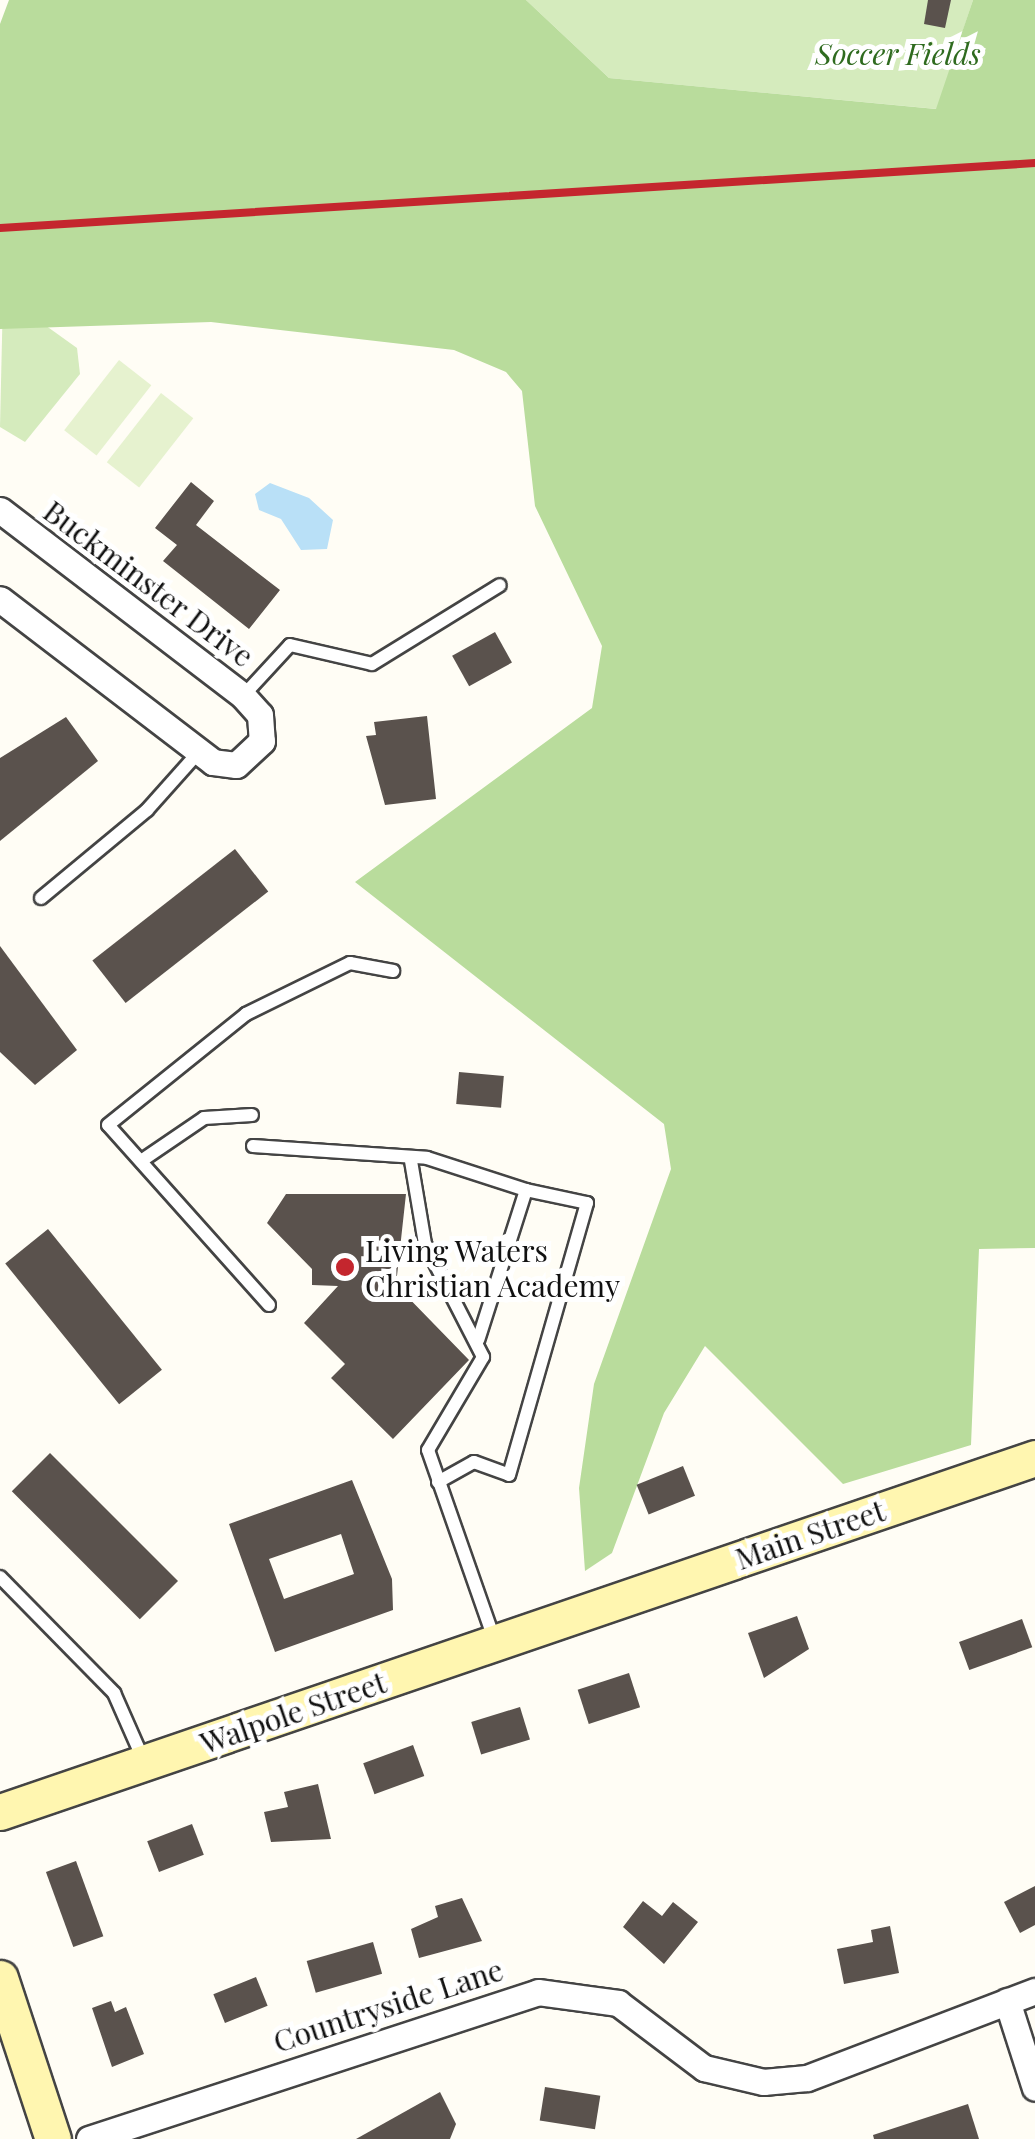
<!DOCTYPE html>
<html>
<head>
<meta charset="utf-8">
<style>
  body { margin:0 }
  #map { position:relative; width:1035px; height:2139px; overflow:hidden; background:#fffdf5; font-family:"Playfair Display",serif }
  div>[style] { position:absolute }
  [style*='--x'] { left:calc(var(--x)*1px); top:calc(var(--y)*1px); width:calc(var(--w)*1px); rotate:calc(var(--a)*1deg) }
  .green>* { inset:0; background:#d5ebbd }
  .forest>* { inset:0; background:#b9dc9c }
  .pitch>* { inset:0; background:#e6f2cf; transform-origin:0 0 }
  .water>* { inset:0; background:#b9e0f7 }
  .building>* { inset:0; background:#5a524d; transform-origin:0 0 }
  .roads { filter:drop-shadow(2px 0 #444) drop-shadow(-2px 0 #444) drop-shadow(0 2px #444) drop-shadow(0 -2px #444) }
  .lane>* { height:12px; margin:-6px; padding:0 6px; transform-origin:6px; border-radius:6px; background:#fff }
  .street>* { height:25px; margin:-12.5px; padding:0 12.5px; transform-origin:12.5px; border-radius:12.5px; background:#fff }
  .secondary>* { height:35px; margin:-17.5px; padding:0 17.5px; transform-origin:17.5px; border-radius:17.5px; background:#fff6b0 }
  .rail>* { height:8px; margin:-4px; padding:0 4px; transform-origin:4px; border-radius:4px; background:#c4262e }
  .dots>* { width:28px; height:28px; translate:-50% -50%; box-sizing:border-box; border:5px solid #fff; border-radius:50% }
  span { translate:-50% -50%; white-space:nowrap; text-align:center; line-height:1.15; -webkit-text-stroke:10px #fff; paint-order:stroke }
  .park-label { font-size:30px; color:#2f6b1f; font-style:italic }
  .street-label { font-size:30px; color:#111 }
  .poi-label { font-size:30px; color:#111 }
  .left { translate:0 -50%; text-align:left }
</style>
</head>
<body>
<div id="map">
  <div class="green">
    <div style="clip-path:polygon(526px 0,973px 0,937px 109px,609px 78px)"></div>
    <div style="clip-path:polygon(3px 295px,77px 348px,80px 374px,25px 442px,0 427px)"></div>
  </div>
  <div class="forest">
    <div style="clip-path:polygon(9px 0,526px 0,609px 78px,936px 109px,973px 0,1035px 0,1035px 1248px,979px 1249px,971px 1445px,843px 1484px,705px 1346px,664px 1413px,612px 1553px,585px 1571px,579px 1488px,594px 1384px,671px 1169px,664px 1124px,355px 882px,592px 708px,602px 646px,535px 506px,522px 391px,506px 372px,454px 350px,211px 322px,0 329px,0 24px)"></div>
  </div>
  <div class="pitch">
    <div style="left:119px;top:360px;width:41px;height:89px;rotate:38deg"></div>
    <div style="left:161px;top:393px;width:41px;height:88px;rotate:38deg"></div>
  </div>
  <div class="water">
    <div style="clip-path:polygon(270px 483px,309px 498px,333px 520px,327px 549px,301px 550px,281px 519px,259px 510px,255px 494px)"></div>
  </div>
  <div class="building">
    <div style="clip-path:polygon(928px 0,951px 0,945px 28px,924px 24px)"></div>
    <div style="clip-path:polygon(191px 482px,214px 501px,196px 525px,280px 590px,249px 629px,163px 561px,177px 545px,155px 528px)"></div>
    <div style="left:495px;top:632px;width:35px;height:49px;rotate:61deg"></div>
    <div style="clip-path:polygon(427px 716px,436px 799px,385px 805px,366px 736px,376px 735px,374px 722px)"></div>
    <div style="clip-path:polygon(66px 717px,98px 761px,0 841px,0 758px)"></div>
    <div style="left:235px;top:849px;width:54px;height:181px;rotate:52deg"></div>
    <div style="clip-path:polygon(0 946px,77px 1050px,35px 1085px,0 1052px)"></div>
    <div style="left:459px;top:1072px;width:45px;height:32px;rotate:5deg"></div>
    <div style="clip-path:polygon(286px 1194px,406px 1194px,396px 1285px,469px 1360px,393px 1439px,331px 1378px,345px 1364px,304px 1323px,338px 1286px,312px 1285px,312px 1269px,267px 1223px)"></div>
    <div style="left:48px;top:1229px;width:181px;height:55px;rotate:51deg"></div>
    <div style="left:50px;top:1453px;width:181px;height:54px;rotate:45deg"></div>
    <div style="left:683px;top:1466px;width:32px;height:50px;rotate:68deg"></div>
    <div style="clip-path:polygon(evenodd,352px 1480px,392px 1579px,393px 1610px,275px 1652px,229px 1524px,352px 1480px,341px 1534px,354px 1574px,284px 1599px,269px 1559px,341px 1534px)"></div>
    <div style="clip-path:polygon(797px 1616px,809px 1649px,764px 1678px,748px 1633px)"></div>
    <div style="left:1022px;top:1619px;width:30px;height:67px;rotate:70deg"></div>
    <div style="left:629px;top:1673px;width:36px;height:54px;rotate:72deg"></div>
    <div style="left:520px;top:1707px;width:34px;height:51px;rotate:73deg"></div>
    <div style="left:413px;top:1745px;width:33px;height:53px;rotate:70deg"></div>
    <div style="clip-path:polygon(318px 1784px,331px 1839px,271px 1842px,264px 1812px,288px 1807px,284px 1792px)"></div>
    <div style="left:192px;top:1824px;width:33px;height:48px;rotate:69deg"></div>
    <div style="left:76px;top:1861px;width:80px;height:32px;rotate:70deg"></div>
    <div style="clip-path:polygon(1035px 1886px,1035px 1925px,1020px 1933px,1004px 1902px)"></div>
    <div style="clip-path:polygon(462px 1898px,482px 1941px,419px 1958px,411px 1929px,438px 1917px,435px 1906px)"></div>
    <div style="clip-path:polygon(643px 1901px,662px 1916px,673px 1902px,698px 1922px,664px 1964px,623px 1927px)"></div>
    <div style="clip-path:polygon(890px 1926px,899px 1973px,844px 1984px,837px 1949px,873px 1942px,871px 1930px)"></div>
    <div style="left:373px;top:1942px;width:33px;height:69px;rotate:74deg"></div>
    <div style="left:256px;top:1977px;width:31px;height:46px;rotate:68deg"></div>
    <div style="clip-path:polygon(111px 2001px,115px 2012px,126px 2007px,144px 2054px,112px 2067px,92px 2008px)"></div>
    <div style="left:545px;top:2087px;width:56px;height:34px;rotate:9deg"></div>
    <div style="clip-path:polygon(440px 2092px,456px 2124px,450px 2139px,356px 2139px)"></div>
    <div style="clip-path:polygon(968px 2104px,979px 2139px,874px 2139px,873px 2135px)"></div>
  </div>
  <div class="roads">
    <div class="lane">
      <div style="--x:243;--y:696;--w:69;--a:-47.3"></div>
      <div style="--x:290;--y:645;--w:84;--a:13"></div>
      <div style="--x:372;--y:664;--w:150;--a:-31.7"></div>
      <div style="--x:41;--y:898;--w:138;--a:-39.7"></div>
      <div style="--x:147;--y:810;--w:76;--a:-48.2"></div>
      <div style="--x:253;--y:1146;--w:174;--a:3.9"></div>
      <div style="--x:427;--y:1158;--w:104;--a:17.9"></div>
      <div style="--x:141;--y:1161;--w:76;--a:-34.3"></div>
      <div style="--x:204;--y:1118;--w:48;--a:-3.6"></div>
      <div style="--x:411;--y:1161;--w:84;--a:80.4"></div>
      <div style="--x:425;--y:1244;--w:127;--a:62.8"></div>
      <div style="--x:483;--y:1357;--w:108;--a:120.6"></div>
      <div style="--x:428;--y:1450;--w:202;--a:70.7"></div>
      <div style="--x:269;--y:1305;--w:241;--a:-131.8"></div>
      <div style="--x:108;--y:1125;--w:177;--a:-38.8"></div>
      <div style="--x:246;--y:1014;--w:116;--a:-26.1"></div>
      <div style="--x:350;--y:963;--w:44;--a:10.5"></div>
      <div style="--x:438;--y:1482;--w:41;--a:-29.1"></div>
      <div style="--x:474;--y:1462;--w:37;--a:20"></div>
      <div style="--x:509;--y:1475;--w:283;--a:-74"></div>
      <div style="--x:587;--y:1203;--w:62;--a:-168"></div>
      <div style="--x:526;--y:1190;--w:157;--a:107.7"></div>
      <div style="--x:0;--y:1577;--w:163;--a:45.5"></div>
      <div style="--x:114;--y:1693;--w:74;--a:66.2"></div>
    </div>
    <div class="street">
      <div style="--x:0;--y:510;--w:306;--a:37.4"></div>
      <div style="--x:243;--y:696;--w:25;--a:48"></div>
      <div style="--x:260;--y:715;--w:26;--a:86"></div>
      <div style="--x:262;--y:741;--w:35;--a:137"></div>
      <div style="--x:236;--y:765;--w:23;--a:-173"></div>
      <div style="--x:213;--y:762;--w:268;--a:-142.6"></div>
      <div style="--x:1007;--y:2001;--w:91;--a:72.2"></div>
      <div style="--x:89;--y:2139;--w:472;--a:-18.1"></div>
      <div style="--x:538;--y:1992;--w:81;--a:7.8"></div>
      <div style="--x:618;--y:2003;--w:108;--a:37.1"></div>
      <div style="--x:704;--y:2068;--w:61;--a:13.3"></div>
      <div style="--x:763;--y:2082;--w:44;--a:-5.2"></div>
      <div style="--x:807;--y:2078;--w:244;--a:-20.9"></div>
    </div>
    <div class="secondary">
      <div style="--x:0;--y:1812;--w:1094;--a:-18.88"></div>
      <div style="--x:0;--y:1978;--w:169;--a:71.8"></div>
    </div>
  </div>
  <div class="rail">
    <div style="--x:0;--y:228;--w:1037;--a:-3.59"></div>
  </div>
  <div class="dots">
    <div style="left:345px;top:1267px;background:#c4262e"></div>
  </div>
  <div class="park-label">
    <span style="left:898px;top:53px">Soccer Fields</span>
  </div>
  <div class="street-label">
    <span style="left:149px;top:583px;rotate:37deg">Buckminster Drive</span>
    <span style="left:810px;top:1534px;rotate:-19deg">Main Street</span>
    <span style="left:293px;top:1712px;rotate:-19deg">Walpole Street</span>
    <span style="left:388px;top:2005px;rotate:-18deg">Countryside Lane</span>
  </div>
  <div class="poi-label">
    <span class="left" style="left:365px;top:1267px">Living Waters<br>Christian Academy</span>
  </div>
</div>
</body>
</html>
